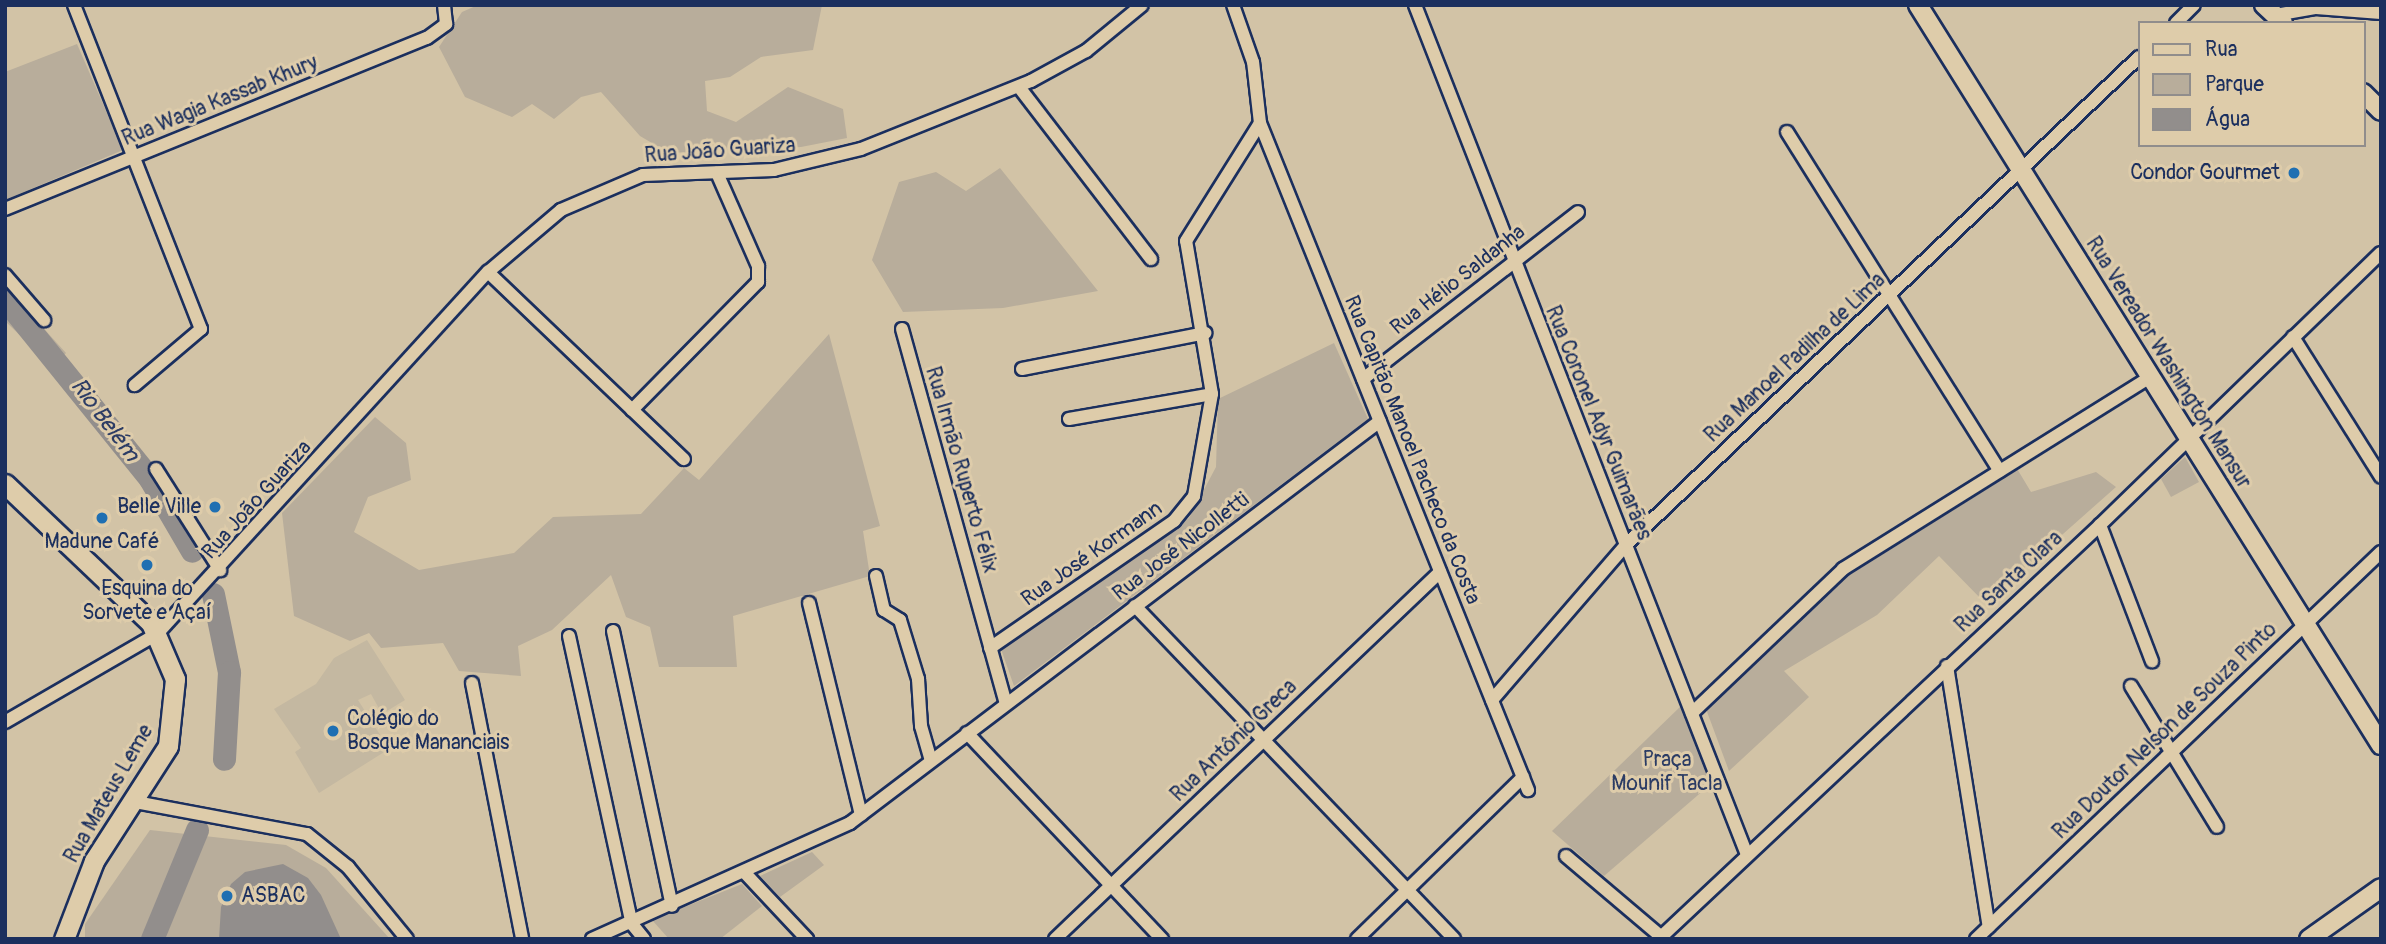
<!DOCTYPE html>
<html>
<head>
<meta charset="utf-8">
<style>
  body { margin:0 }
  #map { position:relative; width:2386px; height:944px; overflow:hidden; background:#d2c3a6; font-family:Pangolin,sans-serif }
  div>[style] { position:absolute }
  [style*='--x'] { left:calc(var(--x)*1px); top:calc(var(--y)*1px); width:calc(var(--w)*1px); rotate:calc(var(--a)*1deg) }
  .built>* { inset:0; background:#c4b8a1 }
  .green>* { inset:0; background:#b8ad9b }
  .water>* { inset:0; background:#928e8c }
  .river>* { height:23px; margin:-11.5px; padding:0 11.5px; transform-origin:11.5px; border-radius:11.5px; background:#928e8c }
  .roads { filter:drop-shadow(2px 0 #1b2f5e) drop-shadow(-2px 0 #1b2f5e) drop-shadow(0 2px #1b2f5e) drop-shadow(0 -2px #1b2f5e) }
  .street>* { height:12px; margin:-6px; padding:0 6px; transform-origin:6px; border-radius:6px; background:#deccaa }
  .secondary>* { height:18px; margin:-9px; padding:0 9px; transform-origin:9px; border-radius:9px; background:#deccaa }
  .primary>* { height:19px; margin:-9.5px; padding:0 9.5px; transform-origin:9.5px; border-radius:9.5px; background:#deccaa }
  .dots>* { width:19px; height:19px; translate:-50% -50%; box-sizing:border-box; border:4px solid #deccaa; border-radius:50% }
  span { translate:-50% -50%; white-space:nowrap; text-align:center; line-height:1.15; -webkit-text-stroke:6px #deccaa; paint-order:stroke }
  .street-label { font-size:21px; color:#1b2f5e }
  .poi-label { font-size:21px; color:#1b2f5e }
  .right { translate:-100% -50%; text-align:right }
  .left { translate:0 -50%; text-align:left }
  .park-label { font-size:21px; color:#2b3c64 }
  .water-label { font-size:23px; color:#2d3d65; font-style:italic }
  .frame { position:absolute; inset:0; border:7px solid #1b2f5e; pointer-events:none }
  .legend { position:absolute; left:2138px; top:21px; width:228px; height:126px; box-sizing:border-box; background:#deccaa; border:2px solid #908d8c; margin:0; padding:9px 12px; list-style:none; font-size:21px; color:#1b2f5e }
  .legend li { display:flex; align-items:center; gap:14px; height:35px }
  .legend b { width:35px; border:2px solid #908d8c }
</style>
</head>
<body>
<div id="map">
  <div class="built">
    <div style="clip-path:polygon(367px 640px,405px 700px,382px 714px,371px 694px,358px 700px,389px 749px,319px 793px,295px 752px,301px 748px,274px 709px,316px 684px,334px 658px)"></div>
  </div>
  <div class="green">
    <div style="clip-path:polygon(478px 5px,822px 5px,813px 50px,761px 57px,730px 77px,705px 81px,707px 111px,736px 122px,788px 87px,843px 109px,847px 138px,801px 147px,669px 153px,640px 136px,601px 92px,581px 97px,554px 119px,532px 104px,512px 117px,465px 97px,439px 47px,462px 12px)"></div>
    <div style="clip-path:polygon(77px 44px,123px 150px,5px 200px,5px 72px)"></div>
    <div style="clip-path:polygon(1000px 168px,1098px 291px,1003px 308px,903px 312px,872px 260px,899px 182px,936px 172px,966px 191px)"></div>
    <div style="clip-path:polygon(5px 286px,66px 353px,53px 367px,5px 321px)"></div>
    <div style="clip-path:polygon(829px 334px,880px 526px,863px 531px,870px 576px,733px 616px,737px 667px,659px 667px,650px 627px,626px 617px,611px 575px,552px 630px,518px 646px,521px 676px,459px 671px,443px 643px,381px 648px,369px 633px,350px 641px,294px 616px,282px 513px,375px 417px,406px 443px,411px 480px,368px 497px,354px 532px,419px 570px,514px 553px,553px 517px,641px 514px,684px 468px,699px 480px)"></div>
    <div style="clip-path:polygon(1334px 343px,1368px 419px,1014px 686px,1001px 649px,1189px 518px,1216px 467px,1218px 399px)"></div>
    <div style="clip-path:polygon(2185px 457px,2199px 482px,2171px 497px,2161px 479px)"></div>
    <div style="clip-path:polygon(2016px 467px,2031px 492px,2096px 472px,2116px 487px,1985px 603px,1939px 556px,1877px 615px,1784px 671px,1809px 697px,1729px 771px,1706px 709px,1847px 576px)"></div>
    <div style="clip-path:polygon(1682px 705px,1712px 783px,1604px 876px,1552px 831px)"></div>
    <div style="clip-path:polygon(150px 830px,286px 845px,326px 868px,390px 939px,85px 939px,85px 924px)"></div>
    <div style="clip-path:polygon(812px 852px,824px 865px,780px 897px,760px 876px)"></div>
    <div style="clip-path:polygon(742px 884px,762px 906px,720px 939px,669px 939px,652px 920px)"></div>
  </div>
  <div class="water">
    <div style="clip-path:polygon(283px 864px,308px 878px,321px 895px,341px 939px,219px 939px,221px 907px,231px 884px,245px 872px)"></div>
  </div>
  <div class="river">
    <div style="--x:5;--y:299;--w:231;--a:51.1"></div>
    <div style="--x:150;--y:479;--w:83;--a:59.7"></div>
    <div style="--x:213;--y:594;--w:80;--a:78.4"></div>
    <div style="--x:229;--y:672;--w:87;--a:93.3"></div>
    <div style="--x:152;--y:939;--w:118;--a:-67.6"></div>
  </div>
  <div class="roads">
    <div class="street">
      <div style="--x:74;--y:5;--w:348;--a:68.6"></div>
      <div style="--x:201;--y:329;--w:87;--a:139.7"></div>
      <div style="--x:1415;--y:5;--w:913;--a:68.66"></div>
      <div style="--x:2275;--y:15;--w:42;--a:-9.7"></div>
      <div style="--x:2316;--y:8;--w:65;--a:4.4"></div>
      <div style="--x:2176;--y:23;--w:25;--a:-45"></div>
      <div style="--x:1019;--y:87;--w:217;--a:52.5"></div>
      <div style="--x:1260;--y:123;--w:719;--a:68.11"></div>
      <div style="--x:1787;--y:132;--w:400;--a:57.9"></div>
      <div style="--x:5;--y:209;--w:455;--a:-22.1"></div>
      <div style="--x:427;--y:38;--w:24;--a:-36"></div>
      <div style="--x:446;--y:24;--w:19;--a:-96"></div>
      <div style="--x:488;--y:272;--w:271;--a:43.7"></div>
      <div style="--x:5;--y:275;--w:60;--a:49.1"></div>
      <div style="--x:902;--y:329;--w:388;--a:74.5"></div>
      <div style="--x:2293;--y:337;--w:165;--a:57.8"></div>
      <div style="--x:1022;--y:369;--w:187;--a:-11.1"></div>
      <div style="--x:1363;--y:379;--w:272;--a:-37.8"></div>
      <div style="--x:632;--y:410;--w:180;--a:-45.5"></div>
      <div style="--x:758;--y:282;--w:16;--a:-90"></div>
      <div style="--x:758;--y:266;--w:102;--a:-113.8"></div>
      <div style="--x:1069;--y:419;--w:145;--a:-9.9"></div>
      <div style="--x:156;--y:469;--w:120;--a:57.6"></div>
      <div style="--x:2100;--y:525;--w:146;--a:69.1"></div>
      <div style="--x:876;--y:576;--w:35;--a:77"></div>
      <div style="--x:884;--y:610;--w:19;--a:32"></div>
      <div style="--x:900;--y:620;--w:62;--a:73"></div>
      <div style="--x:918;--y:679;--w:47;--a:86.3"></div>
      <div style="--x:921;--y:726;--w:36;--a:74"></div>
      <div style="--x:809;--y:603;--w:218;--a:76.2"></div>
      <div style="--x:1135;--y:606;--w:461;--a:46.2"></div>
      <div style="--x:613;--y:631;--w:281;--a:77.9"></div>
      <div style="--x:569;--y:636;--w:295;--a:77.7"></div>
      <div style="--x:632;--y:924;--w:19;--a:51"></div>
      <div style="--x:990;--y:648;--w:224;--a:-34.6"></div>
      <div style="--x:1174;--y:521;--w:32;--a:-51"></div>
      <div style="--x:1194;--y:496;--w:104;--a:-80"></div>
      <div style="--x:1212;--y:394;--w:155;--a:-99.6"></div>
      <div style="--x:1186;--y:241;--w:139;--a:-57.9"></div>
      <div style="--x:1260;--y:123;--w:61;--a:-96.5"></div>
      <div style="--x:1253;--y:62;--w:60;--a:-109.3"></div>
      <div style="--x:1947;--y:666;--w:264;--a:80.9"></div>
      <div style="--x:472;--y:683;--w:261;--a:78.9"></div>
      <div style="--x:2131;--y:686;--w:165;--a:58.6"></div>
      <div style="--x:1492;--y:700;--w:205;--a:-49.2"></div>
      <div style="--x:1626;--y:545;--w:708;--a:-43.57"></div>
      <div style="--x:1692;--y:713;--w:209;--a:-43.6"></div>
      <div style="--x:1843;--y:569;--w:362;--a:-32"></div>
      <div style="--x:5;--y:722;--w:176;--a:-30.1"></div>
      <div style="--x:157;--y:634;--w:491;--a:-47.6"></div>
      <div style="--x:488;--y:272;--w:96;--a:-40.3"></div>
      <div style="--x:561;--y:210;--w:89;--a:-23.1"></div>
      <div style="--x:643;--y:175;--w:131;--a:-2.2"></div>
      <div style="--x:774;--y:170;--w:89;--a:-13.6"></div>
      <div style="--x:861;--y:149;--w:183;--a:-21.8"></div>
      <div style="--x:1031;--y:81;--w:63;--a:-28.6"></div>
      <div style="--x:1086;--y:51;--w:72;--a:-39.4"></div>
      <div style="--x:967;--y:733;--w:284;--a:46.6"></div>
      <div style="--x:130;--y:801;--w:180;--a:10.6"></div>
      <div style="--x:307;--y:834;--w:53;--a:38.8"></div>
      <div style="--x:348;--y:867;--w:93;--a:50.7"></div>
      <div style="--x:1566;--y:856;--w:128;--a:40.3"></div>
      <div style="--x:745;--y:873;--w:91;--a:46.8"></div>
      <div style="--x:1661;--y:937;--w:602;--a:-43.18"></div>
      <div style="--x:2100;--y:525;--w:391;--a:-44.1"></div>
      <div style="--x:592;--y:939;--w:283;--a:-24.2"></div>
      <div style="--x:850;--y:823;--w:665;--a:-37.18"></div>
      <div style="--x:1055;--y:939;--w:532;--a:-43.63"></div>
      <div style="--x:1357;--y:939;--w:232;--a:-44.3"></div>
      <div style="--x:1976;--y:939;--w:560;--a:-43.7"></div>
    </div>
    <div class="secondary">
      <div style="--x:1918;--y:5;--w:873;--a:57.97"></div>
      <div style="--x:2264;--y:5;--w:26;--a:43"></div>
      <div style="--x:2363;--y:93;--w:25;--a:45"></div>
      <div style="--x:2309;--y:939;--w:88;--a:-35.3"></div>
    </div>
    <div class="primary">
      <div style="--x:5;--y:484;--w:202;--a:43.6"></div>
      <div style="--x:151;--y:623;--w:61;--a:66.8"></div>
      <div style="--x:175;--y:679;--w:67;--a:96"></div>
      <div style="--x:168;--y:746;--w:137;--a:122.8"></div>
      <div style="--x:94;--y:861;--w:84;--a:111"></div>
    </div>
  </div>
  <div class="dots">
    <div style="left:2294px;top:173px;background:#1f6fb2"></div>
    <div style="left:215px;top:507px;background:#1f6fb2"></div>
    <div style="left:102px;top:518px;background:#1f6fb2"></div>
    <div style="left:147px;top:565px;background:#1f6fb2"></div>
    <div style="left:333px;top:731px;background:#1f6fb2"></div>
    <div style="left:227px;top:896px;background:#1f6fb2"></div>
  </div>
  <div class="street-label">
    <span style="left:220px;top:101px;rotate:-22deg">Rua Wagia Kassab Khury</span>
    <span style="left:720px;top:151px;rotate:-4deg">Rua João Guariza</span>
    <span style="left:1458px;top:280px;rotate:-38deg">Rua Hélio Saldanha</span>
    <span style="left:1795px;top:358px;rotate:-43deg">Rua Manoel Padilha de Lima</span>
    <span style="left:2168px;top:363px;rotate:58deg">Rua Vereador Washington Mansur</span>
    <span style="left:1598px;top:423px;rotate:68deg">Rua Coronel Adyr Guimarães</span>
    <span style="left:1412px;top:450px;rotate:68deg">Rua Capitão Manoel Pacheco da Costa</span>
    <span style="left:961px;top:470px;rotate:74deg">Rua Irmão Ruperto Félix</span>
    <span style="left:257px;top:500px;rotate:-48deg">Rua João Guariza</span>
    <span style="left:1181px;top:547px;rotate:-37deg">Rua José Nicolletti</span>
    <span style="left:1092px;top:554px;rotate:-35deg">Rua José Kormann</span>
    <span style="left:2009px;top:582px;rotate:-43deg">Rua Santa Clara</span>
    <span style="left:2165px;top:731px;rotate:-44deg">Rua Doutor Nelson de Souza Pinto</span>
    <span style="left:1234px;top:741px;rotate:-44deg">Rua Antônio Greca</span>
    <span style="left:109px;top:794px;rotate:-60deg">Rua Mateus Leme</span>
  </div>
  <div class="poi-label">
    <span class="right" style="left:2280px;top:173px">Condor Gourmet</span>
    <span class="right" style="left:201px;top:507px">Belle Ville</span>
    <span style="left:102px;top:542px">Madune Café</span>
    <span style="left:147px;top:601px">Esquina do<br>Sorvete e Açaí</span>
    <span class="left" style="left:347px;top:731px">Colégio do<br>Bosque Mananciais</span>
    <span class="left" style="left:241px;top:896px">ASBAC</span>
  </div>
  <div class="park-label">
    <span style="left:1667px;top:772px">Praça<br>Mounif Tacla</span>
  </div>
  <div class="water-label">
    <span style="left:105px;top:420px;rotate:53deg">Rio Belém</span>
  </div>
  <div class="frame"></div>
  <ul class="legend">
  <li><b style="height:9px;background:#deccaa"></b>Rua</li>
  <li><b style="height:19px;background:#b8ad9b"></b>Parque</li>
  <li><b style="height:19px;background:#928e8c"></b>Água</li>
  </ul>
</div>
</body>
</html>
